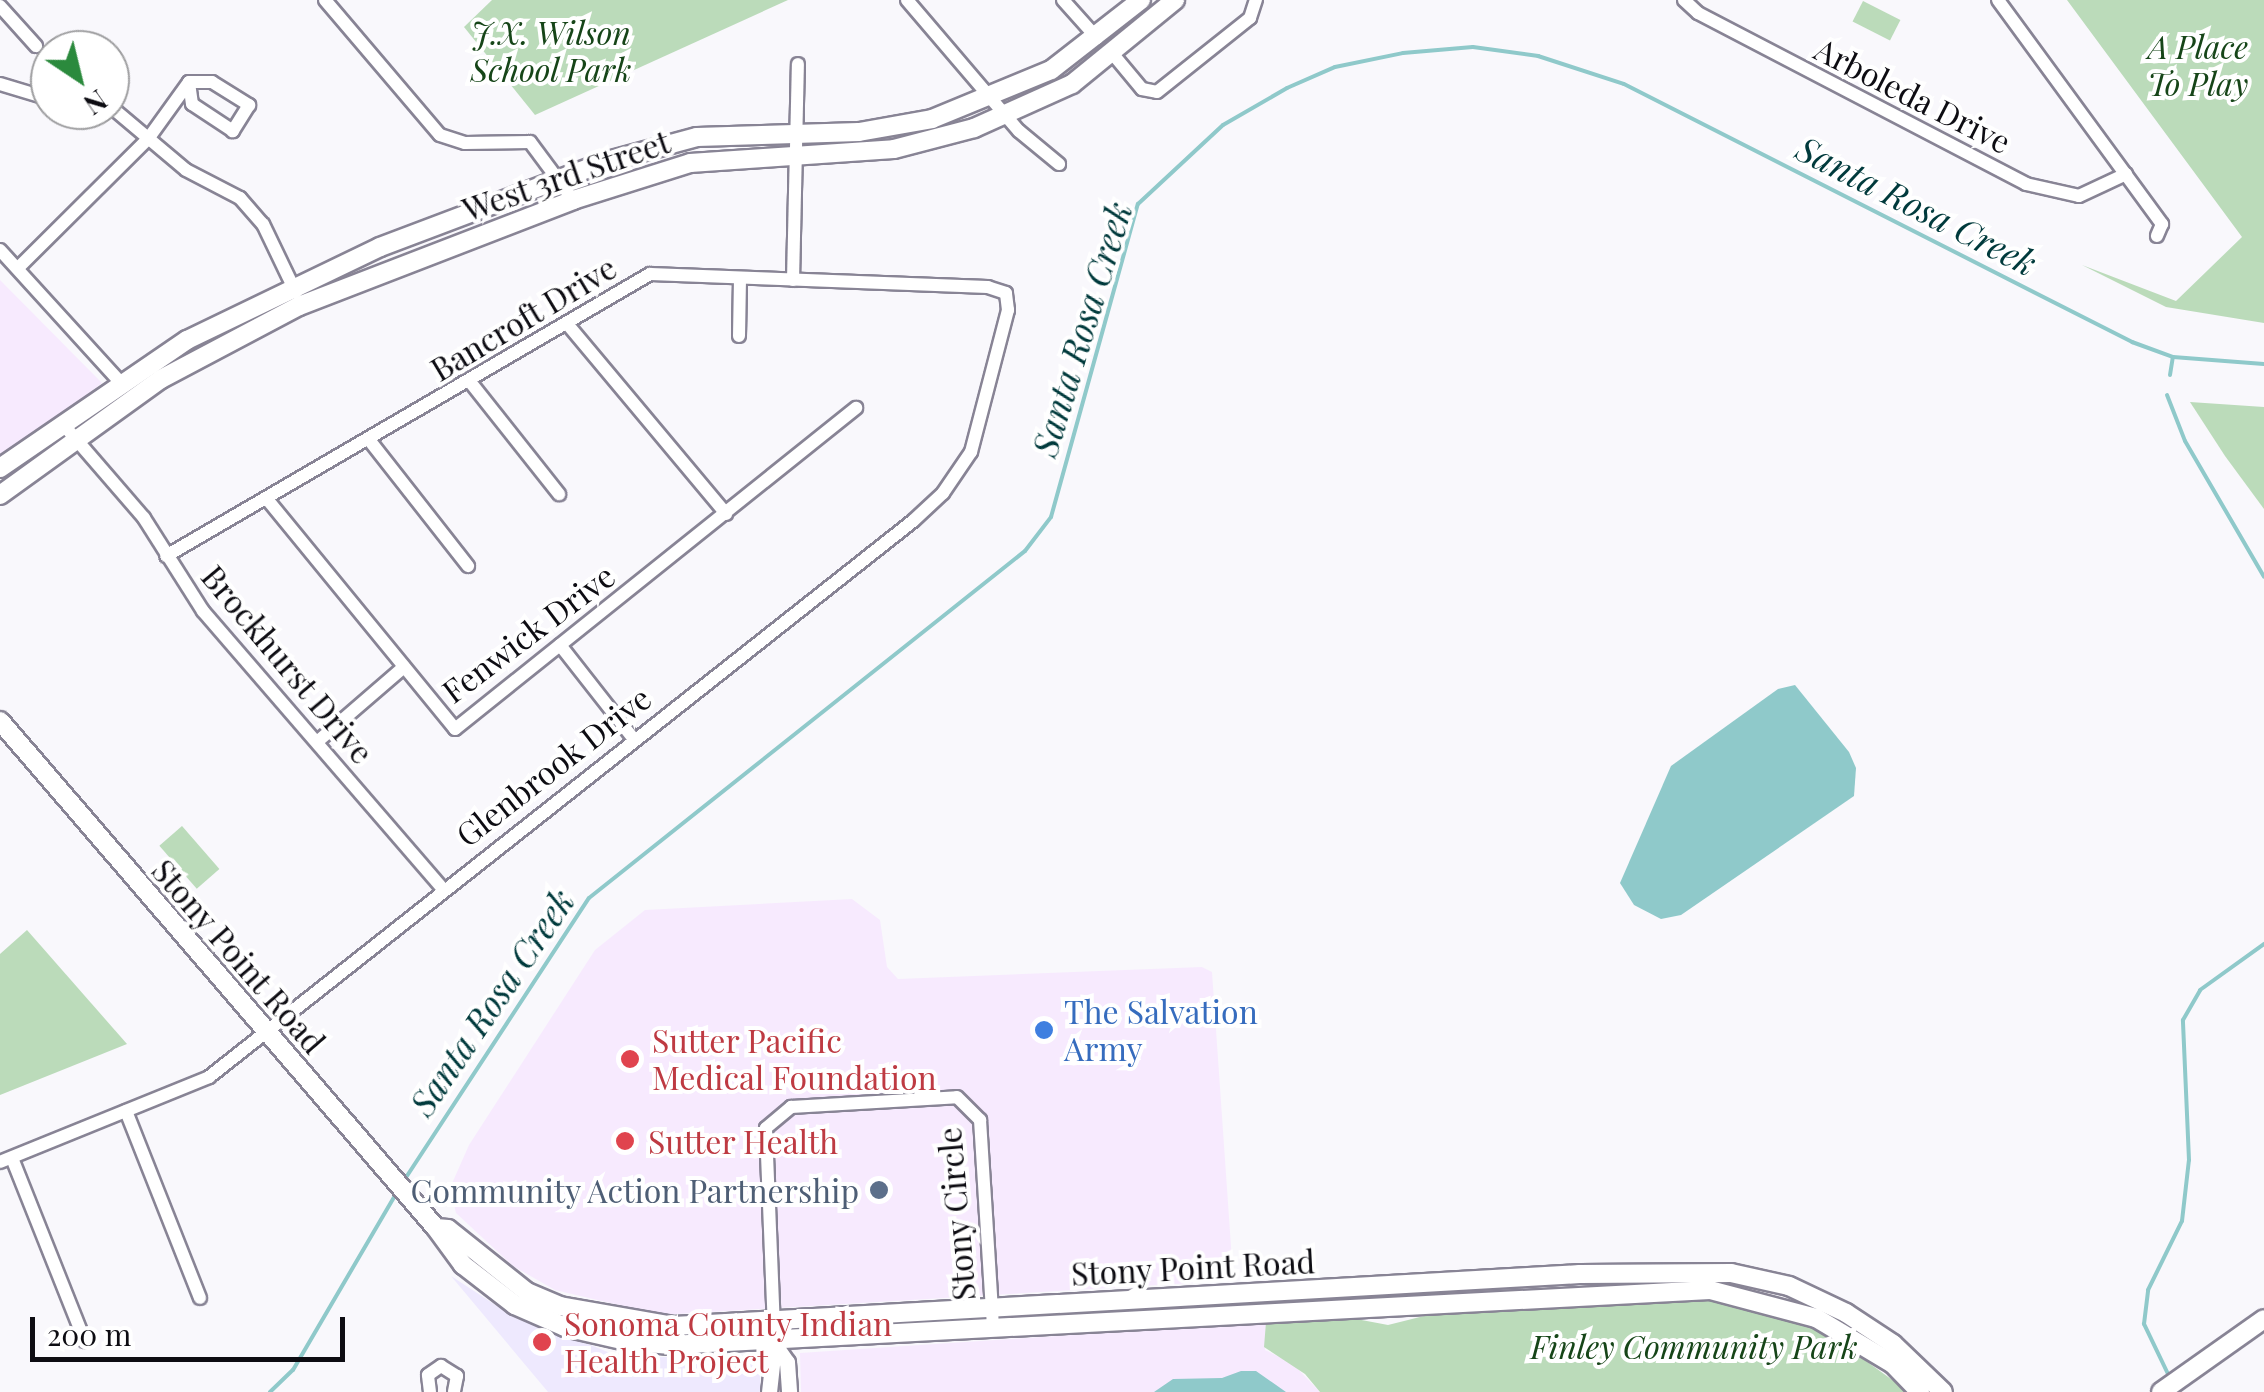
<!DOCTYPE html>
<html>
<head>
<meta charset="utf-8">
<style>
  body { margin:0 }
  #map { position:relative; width:2264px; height:1392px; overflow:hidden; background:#f9f8fc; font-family:"Playfair Display",serif }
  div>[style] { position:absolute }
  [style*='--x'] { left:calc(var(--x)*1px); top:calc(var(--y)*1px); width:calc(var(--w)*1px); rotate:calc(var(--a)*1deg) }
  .commercial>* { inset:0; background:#f7eafe }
  .built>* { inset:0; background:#eee9fe }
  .green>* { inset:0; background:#bbdbba; transform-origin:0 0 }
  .water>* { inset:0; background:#8fc9ca }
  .stream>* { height:4px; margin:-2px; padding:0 2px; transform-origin:2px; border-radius:2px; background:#8fc9ca }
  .roads { filter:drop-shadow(2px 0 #888495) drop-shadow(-2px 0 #888495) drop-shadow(0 2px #888495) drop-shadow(0 -2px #888495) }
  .minor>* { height:12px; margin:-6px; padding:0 6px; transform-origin:6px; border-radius:6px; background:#fff }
  .tertiary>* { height:15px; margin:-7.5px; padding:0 7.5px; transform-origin:7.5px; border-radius:7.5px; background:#fff }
  .secondary>* { height:18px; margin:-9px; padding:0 9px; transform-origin:9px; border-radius:9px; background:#fff }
  .dots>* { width:28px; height:28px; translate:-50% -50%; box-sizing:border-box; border:5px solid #fff; border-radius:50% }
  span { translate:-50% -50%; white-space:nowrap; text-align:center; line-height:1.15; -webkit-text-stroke:8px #fff; paint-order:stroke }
  .park-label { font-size:32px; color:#164518; font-style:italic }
  .street-label { font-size:32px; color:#0d0c12 }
  .shop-label { font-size:32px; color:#366cbe }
  .left { translate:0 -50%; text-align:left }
  .health-label { font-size:32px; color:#be3a42 }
  .service-label { font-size:32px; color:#4e5e75 }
  .right { translate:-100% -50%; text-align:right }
  .water-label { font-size:35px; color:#003a3c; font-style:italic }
  .north { position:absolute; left:30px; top:30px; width:100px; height:100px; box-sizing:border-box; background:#fff; border:2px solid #9e9ea0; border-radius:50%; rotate:145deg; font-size:28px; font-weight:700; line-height:40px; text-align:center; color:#0d0c12 }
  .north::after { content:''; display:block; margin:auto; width:35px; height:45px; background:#2b8a3d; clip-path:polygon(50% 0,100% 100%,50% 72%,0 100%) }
  .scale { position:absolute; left:30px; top:1317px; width:315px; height:45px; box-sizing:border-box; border:5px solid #0d0c12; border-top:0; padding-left:12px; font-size:30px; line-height:35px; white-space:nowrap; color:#0d0c12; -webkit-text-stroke:8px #fff; paint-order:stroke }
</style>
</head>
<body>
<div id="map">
  <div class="commercial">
    <div style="clip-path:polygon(0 280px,102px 383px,0 460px)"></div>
    <div style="clip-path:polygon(852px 899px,880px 920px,887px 967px,898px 979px,1202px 967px,1212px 972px,1233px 1275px,1225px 1281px,661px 1315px,555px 1290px,513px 1266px,456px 1213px,450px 1188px,469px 1145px,595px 950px,645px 910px)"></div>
    <div style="clip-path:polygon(1266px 1322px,1265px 1350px,1292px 1363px,1320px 1392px,801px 1392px,800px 1353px)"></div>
  </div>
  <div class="built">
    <div style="clip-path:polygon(451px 1276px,497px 1306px,622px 1358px,751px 1355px,759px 1363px,761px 1392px,548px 1392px)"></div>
  </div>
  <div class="green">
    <div style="clip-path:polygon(492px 0,788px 0,535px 115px,464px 27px)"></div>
    <div style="clip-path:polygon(2067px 0,2264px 0,2264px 323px,2166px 307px,2082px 265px,2176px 301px,2242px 237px)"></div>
    <div style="left:1863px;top:1px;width:42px;height:23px;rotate:27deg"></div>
    <div style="clip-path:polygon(2190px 402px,2264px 407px,2264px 509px,2225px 456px)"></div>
    <div style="left:182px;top:826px;width:57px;height:30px;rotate:49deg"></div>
    <div style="clip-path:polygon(27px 930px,127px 1044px,0 1095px,0 954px)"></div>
    <div style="clip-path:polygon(1713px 1299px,1823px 1330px,1909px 1392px,1320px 1392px,1305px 1374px,1264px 1347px,1266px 1322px,1351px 1318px,1388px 1325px,1448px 1310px)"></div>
  </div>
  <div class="water">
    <div style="clip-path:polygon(1795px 685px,1849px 752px,1856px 768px,1854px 796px,1681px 915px,1661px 919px,1634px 905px,1620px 883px,1671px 766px,1778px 689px)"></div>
    <div style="clip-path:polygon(1241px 1371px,1256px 1371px,1286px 1392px,1154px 1392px,1173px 1379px,1222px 1378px)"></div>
  </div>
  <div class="stream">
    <div style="--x:2170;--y:375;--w:18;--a:-81"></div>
    <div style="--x:2167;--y:395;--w:49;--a:68.6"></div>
    <div style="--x:2185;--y:441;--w:157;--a:59.8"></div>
    <div style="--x:403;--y:1182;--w:339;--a:-56.8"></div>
    <div style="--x:589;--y:898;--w:557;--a:-38.52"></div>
    <div style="--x:1025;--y:551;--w:43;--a:-52.6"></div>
    <div style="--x:1051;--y:517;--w:325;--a:-74.5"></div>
    <div style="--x:1138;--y:204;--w:116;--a:-42.9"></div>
    <div style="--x:1223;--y:125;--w:74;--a:-30"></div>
    <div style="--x:1287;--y:88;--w:52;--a:-23.6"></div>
    <div style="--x:1335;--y:67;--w:69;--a:-11.6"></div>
    <div style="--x:1403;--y:53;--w:70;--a:-4.9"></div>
    <div style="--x:1473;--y:47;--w:66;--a:7.9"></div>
    <div style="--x:1538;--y:56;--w:90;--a:18"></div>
    <div style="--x:1624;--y:84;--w:570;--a:26.92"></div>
    <div style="--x:2132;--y:342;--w:44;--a:20.1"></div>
    <div style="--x:2173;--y:357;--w:91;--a:4.4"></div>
    <div style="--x:2169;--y:1376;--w:58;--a:-115.7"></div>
    <div style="--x:2144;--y:1324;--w:34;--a:-83"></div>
    <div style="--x:2148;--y:1290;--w:77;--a:-63.8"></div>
    <div style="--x:2182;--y:1221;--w:61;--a:-83.5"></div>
    <div style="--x:2189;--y:1160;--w:140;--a:-92.5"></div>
    <div style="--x:2183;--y:1020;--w:34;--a:-60"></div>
    <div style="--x:2200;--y:990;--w:79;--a:-35.7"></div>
    <div style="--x:270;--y:1392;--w:32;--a:-44"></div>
    <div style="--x:293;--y:1370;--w:208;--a:-59.7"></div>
  </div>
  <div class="roads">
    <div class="minor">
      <div style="--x:325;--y:0;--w:177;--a:49.6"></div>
      <div style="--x:440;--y:135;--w:26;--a:18"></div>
      <div style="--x:465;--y:143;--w:65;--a:-0.9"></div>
      <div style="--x:530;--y:142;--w:72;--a:53.4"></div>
      <div style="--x:907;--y:0;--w:172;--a:49.5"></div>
      <div style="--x:1019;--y:131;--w:52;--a:39.5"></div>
      <div style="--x:1063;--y:0;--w:51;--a:48.2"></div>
      <div style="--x:1684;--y:0;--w:19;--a:43"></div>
      <div style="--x:1698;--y:13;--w:370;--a:27.5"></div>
      <div style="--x:2026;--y:184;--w:54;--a:12.8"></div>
      <div style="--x:2079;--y:196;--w:52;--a:-25.1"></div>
      <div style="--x:1998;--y:0;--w:278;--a:53.8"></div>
      <div style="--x:2162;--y:224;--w:13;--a:113"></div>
      <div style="--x:0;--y:6;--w:54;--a:48"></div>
      <div style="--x:1112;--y:53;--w:47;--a:50.2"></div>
      <div style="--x:1142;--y:89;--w:15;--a:11"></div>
      <div style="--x:1157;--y:92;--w:119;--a:-38.5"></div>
      <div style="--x:1250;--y:18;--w:19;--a:-72"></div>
      <div style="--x:0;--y:84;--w:52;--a:16.7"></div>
      <div style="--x:110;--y:106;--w:99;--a:40.1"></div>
      <div style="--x:186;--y:170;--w:61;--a:27.4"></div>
      <div style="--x:240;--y:198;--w:35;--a:49"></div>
      <div style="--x:263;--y:224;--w:76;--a:64.4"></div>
      <div style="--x:0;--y:250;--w:180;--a:47.7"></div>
      <div style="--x:18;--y:268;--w:183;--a:-44.8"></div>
      <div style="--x:148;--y:139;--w:70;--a:-54.3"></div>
      <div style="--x:189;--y:82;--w:23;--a:0"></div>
      <div style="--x:212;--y:82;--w:44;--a:31.9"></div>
      <div style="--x:249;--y:105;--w:31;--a:122"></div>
      <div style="--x:233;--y:131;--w:49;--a:-146.6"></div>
      <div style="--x:192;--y:104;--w:22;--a:-98"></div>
      <div style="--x:793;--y:280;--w:216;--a:-88.7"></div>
      <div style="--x:569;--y:326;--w:245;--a:50.1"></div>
      <div style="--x:739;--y:336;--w:58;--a:-89"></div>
      <div style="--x:471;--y:383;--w:142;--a:51.6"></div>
      <div style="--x:62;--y:423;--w:125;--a:49.2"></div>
      <div style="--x:144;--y:518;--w:110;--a:57.6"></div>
      <div style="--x:203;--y:611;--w:366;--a:49.2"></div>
      <div style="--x:370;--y:441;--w:159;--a:51.9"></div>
      <div style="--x:267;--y:499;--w:297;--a:50.7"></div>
      <div style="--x:455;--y:729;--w:514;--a:-38.68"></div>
      <div style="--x:560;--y:645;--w:118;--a:51.9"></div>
      <div style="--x:317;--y:742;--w:115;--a:-40.8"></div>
      <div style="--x:126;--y:1111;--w:201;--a:68.4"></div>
      <div style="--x:12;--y:1158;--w:197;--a:68.3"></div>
      <div style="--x:0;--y:1162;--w:226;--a:-22.1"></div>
      <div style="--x:209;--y:1077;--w:897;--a:-38.3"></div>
      <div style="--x:913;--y:521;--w:41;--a:-43"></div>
      <div style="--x:943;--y:493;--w:50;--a:-55.7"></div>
      <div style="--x:971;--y:452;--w:147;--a:-75.4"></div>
      <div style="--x:1008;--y:310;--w:17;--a:-97"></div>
      <div style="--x:1006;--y:293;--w:19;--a:-162"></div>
      <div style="--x:988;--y:287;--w:338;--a:-177.8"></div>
      <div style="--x:650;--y:274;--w:560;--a:149.77"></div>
      <div style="--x:774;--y:1329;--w:201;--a:-92.3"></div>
      <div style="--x:766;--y:1128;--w:33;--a:-40"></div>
      <div style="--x:791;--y:1107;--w:166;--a:-3.4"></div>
      <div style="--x:957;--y:1097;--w:33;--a:45"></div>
      <div style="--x:980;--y:1120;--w:207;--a:86.4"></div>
      <div style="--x:430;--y:1392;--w:17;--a:-97"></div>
      <div style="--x:428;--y:1375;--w:16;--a:-35"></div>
      <div style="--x:441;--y:1366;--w:19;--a:32"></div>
      <div style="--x:457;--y:1376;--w:16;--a:101"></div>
    </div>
    <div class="tertiary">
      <div style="--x:775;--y:1345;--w:21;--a:55"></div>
      <div style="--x:787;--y:1362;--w:30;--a:86"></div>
      <div style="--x:769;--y:1392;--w:54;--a:-83.7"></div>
    </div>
    <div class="secondary">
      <div style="--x:0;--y:468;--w:227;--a:-34.4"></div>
      <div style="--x:187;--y:340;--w:214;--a:-25.7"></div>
      <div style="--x:380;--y:247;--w:244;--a:-20.7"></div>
      <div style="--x:608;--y:161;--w:92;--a:-15.1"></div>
      <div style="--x:697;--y:137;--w:162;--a:-1.8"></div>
      <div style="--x:859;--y:132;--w:74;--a:-10.1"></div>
      <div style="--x:932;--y:119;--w:129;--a:-22.4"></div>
      <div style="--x:1051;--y:70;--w:114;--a:-37.9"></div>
      <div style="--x:0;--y:495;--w:198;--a:-35.8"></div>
      <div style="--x:161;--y:379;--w:156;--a:-27.9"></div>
      <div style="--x:299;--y:306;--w:294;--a:-21.1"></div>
      <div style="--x:573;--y:200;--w:123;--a:-17.5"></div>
      <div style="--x:690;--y:163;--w:204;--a:-3.9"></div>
      <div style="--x:894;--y:149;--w:83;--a:-14.7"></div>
      <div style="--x:974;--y:128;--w:107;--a:-24.2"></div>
      <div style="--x:1072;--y:84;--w:133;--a:-39.2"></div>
      <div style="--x:0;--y:721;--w:669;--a:49.31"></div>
      <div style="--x:1920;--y:1392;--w:39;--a:-134"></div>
      <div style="--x:1893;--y:1364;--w:90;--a:-149.1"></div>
      <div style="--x:1816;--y:1318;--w:110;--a:-165.2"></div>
      <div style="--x:1710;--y:1290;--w:1041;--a:176.97"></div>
      <div style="--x:670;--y:1345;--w:44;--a:-174.8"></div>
      <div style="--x:626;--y:1341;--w:63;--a:-167.1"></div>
      <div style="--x:565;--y:1327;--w:55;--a:-156.3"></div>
      <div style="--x:515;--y:1305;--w:66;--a:-142.4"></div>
      <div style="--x:463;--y:1265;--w:46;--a:-126.1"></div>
      <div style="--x:436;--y:1228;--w:12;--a:5"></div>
      <div style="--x:448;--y:1229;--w:101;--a:38.6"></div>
      <div style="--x:527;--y:1292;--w:36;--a:23"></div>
      <div style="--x:560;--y:1306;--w:116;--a:10"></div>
      <div style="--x:674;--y:1326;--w:907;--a:-3.28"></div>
      <div style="--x:1580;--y:1274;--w:151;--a:-0.4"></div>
      <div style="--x:1731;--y:1273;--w:59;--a:12.6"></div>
      <div style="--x:1789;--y:1286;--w:63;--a:25.3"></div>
      <div style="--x:1846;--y:1313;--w:56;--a:33.4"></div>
      <div style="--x:1893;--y:1344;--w:69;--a:43.8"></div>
      <div style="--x:2161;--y:1392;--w:126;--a:-35.3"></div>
    </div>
  </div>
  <div class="dots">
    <div style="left:1044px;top:1030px;background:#3f7fe0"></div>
    <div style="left:630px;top:1059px;background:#e0444e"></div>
    <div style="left:625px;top:1141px;background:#e0444e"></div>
    <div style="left:879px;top:1190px;background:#5c6f8a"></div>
    <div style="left:542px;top:1342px;background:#e0444e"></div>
  </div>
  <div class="park-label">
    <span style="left:551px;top:51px">J.X. Wilson<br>School Park</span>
    <span style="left:2198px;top:65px">A Place<br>To Play</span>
    <span style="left:1694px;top:1346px">Finley Community Park</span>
  </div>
  <div class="street-label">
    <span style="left:1913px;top:95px;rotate:27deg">Arboleda Drive</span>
    <span style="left:566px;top:175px;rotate:-19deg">West 3rd Street</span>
    <span style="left:523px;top:318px;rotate:-31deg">Bancroft Drive</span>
    <span style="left:528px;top:633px;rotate:-37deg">Fenwick Drive</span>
    <span style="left:288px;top:664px;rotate:50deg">Brockhurst Drive</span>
    <span style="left:553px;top:766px;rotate:-38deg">Glenbrook Drive</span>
    <span style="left:239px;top:956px;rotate:49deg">Stony Point Road</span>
    <span style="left:956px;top:1214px;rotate:-95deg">Stony Circle</span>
    <span style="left:1193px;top:1267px;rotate:-3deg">Stony Point Road</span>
  </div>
  <div class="shop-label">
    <span class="left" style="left:1064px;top:1030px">The Salvation<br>Army</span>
  </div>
  <div class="health-label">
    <span class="left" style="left:652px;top:1059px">Sutter Pacific<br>Medical Foundation</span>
    <span class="left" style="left:648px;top:1141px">Sutter Health</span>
    <span class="left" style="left:564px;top:1342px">Sonoma County Indian<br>Health Project</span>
  </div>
  <div class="service-label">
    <span class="right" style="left:859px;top:1190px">Community Action Partnership</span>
  </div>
  <div class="water-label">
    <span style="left:1917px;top:205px;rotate:27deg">Santa Rosa Creek</span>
    <span style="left:1081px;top:329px;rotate:-73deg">Santa Rosa Creek</span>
    <span style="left:491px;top:1002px;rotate:-56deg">Santa Rosa Creek</span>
  </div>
  <div class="north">N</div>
  <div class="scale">200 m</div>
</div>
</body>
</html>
